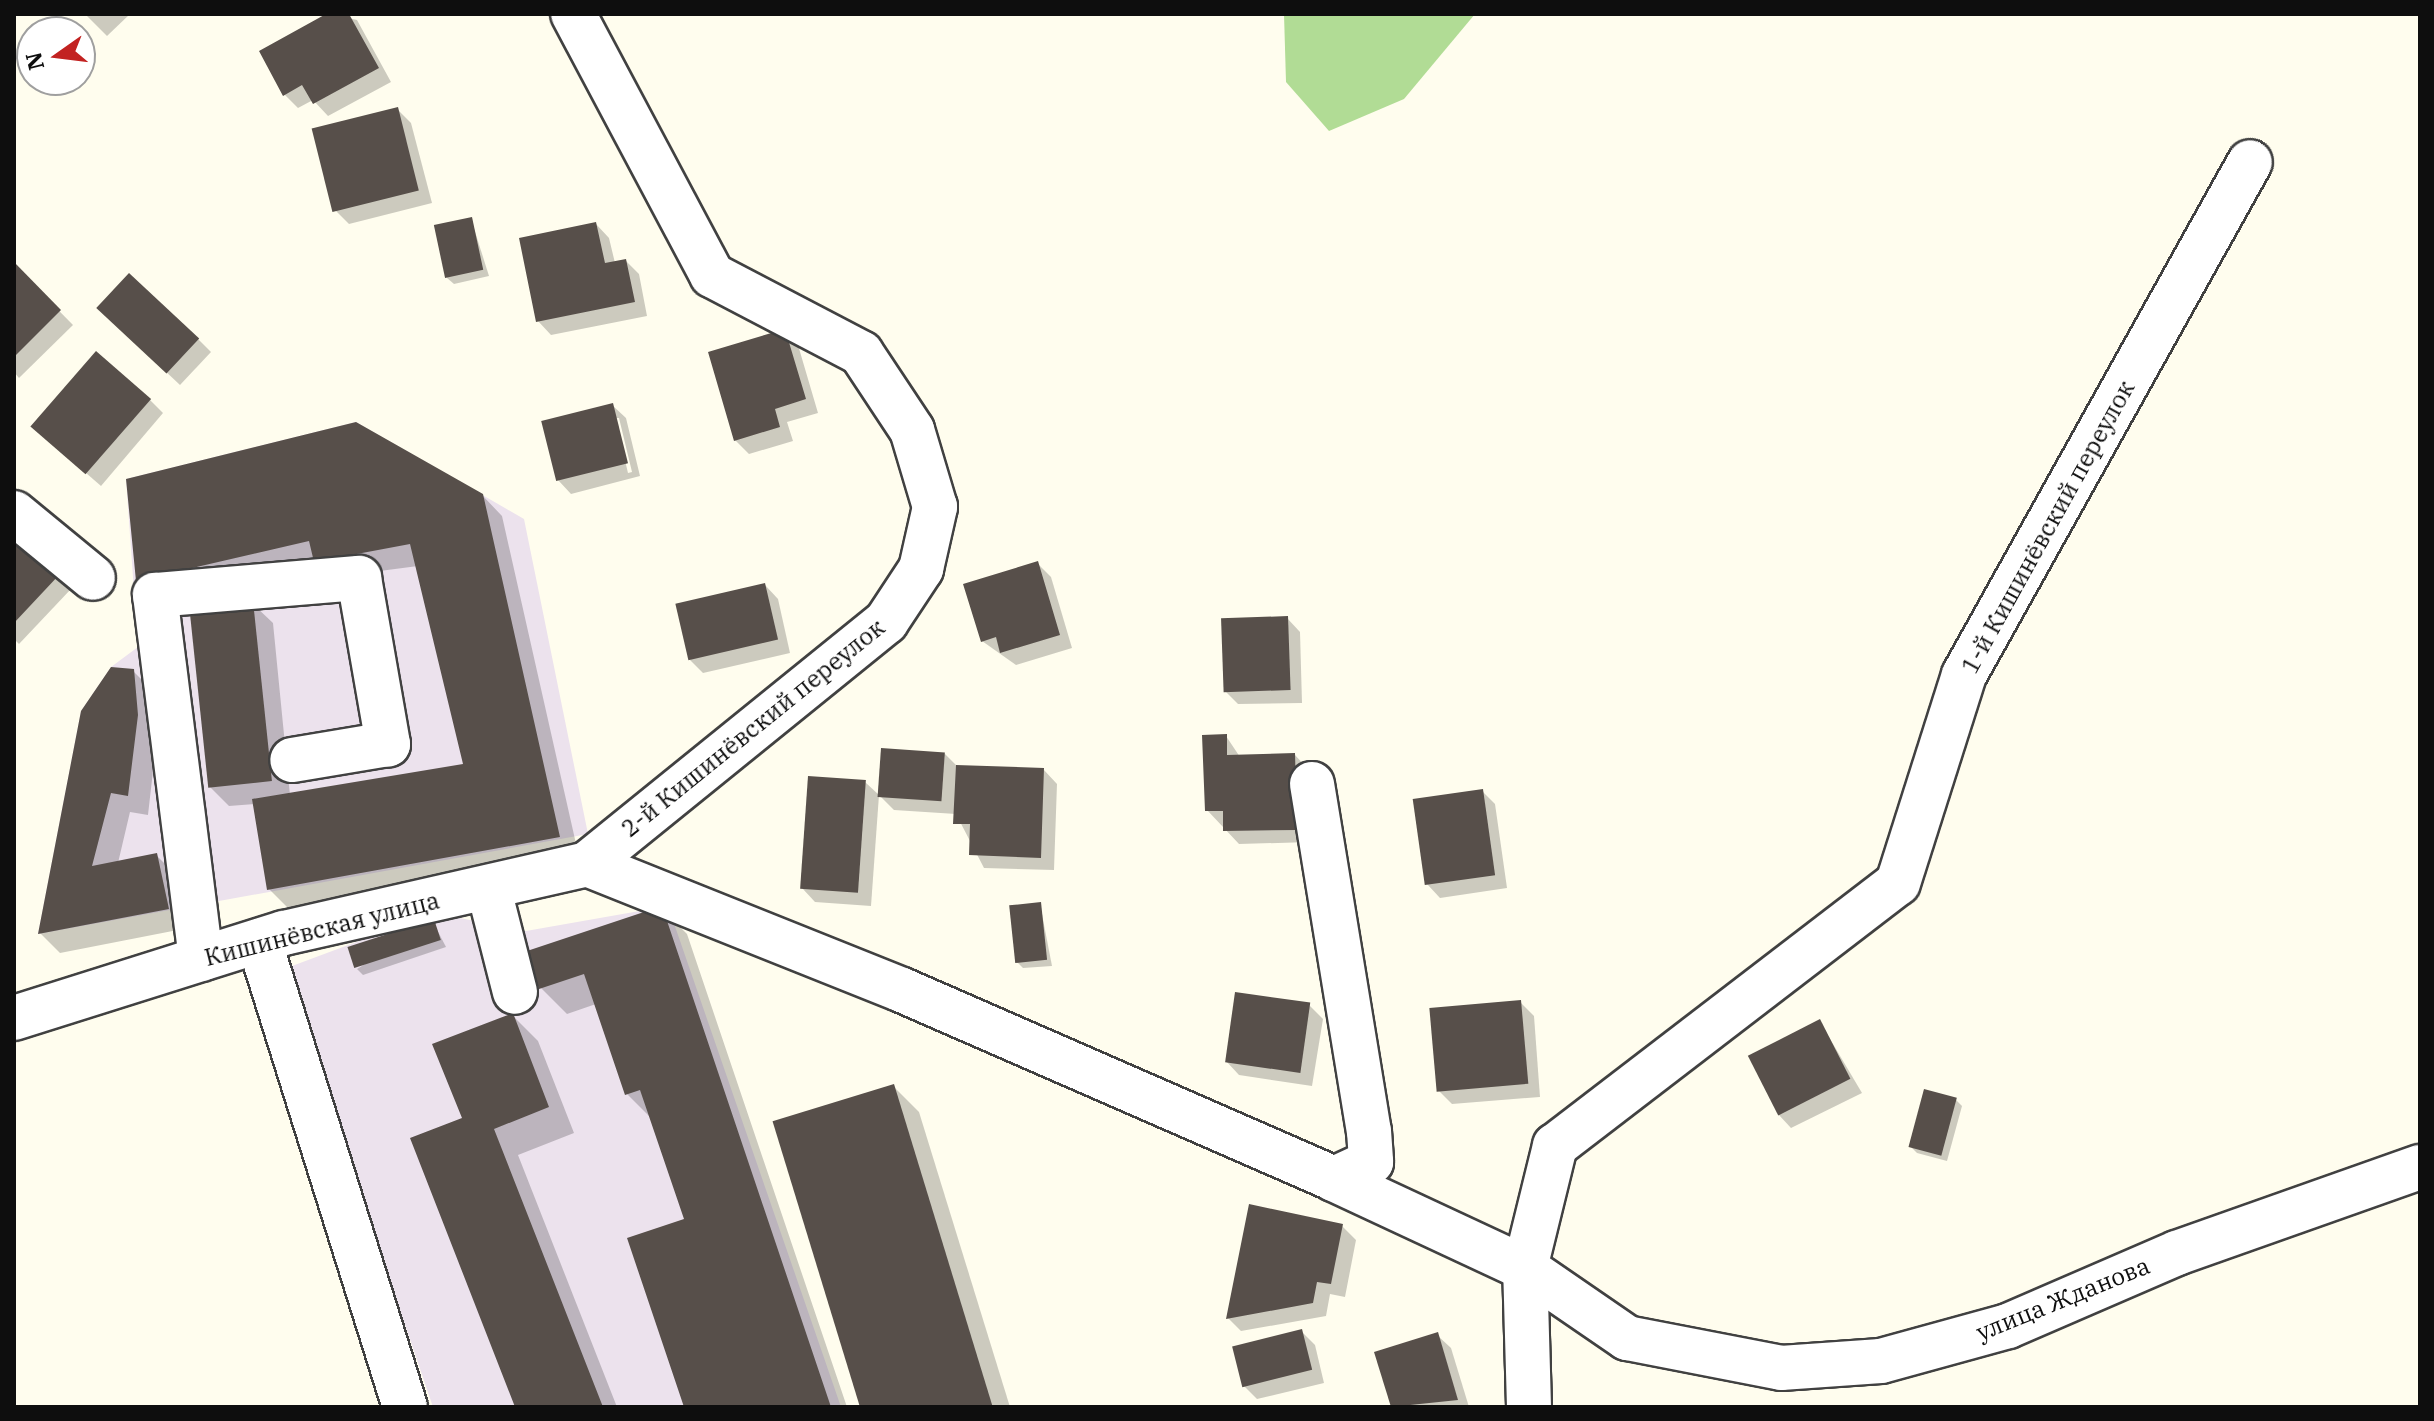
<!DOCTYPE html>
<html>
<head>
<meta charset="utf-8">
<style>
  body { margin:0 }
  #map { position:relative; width:2434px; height:1421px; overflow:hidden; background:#fffdee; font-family:"IBM Plex Serif",serif }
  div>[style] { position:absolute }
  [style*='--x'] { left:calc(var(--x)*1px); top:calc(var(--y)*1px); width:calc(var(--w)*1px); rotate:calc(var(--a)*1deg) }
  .industrial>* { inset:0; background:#ece2ed }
  .forest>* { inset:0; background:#b1dc95 }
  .shadow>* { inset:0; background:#0003 }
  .building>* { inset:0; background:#574f4a; transform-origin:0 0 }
  .roads { filter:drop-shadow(2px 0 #414141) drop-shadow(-2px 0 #414141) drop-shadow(0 2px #414141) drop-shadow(0 -2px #414141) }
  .minor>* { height:44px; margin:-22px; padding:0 22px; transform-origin:22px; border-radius:22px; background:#fff }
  span { translate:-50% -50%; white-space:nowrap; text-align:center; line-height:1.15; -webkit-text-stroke:8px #fff; paint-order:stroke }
  .street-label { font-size:24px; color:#0e0e0e }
  .frame { position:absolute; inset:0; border:16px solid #0e0e0e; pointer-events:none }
  .north { position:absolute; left:16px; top:16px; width:80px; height:80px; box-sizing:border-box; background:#fff; border:2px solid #9f9f9f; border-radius:50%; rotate:256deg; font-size:22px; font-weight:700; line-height:32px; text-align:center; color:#0e0e0e }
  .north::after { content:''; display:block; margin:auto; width:28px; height:36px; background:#c22221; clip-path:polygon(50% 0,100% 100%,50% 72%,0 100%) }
</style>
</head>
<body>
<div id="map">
  <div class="industrial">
    <div style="clip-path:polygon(356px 422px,524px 519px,588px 834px,38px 934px,81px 711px,111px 667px,138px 647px,126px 479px)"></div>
    <div style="clip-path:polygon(668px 906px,841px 1407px,433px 1407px,284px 969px,434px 913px,526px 931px)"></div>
  </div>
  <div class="forest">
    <div style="clip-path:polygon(1284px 14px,1475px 14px,1404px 99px,1329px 131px,1286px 82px)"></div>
  </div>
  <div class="shadow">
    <div style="clip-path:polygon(85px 14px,130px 14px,107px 36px)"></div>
    <div style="clip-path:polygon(330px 14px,357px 20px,391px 82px,328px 116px,313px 100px,298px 108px,285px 95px)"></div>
    <div style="clip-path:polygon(397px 109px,411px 123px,432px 203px,349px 224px,335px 210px)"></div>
    <div style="clip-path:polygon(471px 219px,489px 276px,454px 284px,447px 278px)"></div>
    <div style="clip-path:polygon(596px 224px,609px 238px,615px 263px,626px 261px,639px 274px,647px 316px,551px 335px,538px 321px)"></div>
    <div style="clip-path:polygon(14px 265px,73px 325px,19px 378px,14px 372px)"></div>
    <div style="clip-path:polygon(112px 321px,198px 339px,211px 352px,180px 385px)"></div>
    <div style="clip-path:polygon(785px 332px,798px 345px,818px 413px,787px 422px,793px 441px,749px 454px,735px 440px)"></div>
    <div style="clip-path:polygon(150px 400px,163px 413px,101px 486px,48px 440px)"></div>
    <div style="clip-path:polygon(evenodd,612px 405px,626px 418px,640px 476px,571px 494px,558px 480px,612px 405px,615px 418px,619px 418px,632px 472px,628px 473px,615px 418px)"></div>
    <div style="clip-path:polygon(482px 495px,502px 516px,579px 857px,289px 909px,269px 889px,255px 804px,229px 806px,209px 786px,252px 603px,273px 623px,290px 795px,465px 766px,418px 566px,158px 600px,137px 580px)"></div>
    <div style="clip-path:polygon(14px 536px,71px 589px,19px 644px,14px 639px)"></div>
    <div style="clip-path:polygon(1037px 563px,1051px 577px,1072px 648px,1016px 665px,982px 641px)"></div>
    <div style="clip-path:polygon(765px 585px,778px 599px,790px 653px,703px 673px,690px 660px)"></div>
    <div style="clip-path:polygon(1287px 618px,1300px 632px,1302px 703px,1238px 704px,1225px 691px)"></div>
    <div style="clip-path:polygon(133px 671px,153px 691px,157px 736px,148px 815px,130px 812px,118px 863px,156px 855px,176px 875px,188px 928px,60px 953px,40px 933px)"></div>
    <div style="clip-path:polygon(1226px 736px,1240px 757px,1295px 755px,1308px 769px,1310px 842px,1239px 844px,1207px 810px)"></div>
    <div style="clip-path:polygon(945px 754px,958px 767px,1044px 770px,1057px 784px,1054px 870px,984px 868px,956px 814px,894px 810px,880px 796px)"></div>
    <div style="clip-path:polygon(865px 782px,879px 795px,871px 906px,815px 902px,802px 888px)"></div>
    <div style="clip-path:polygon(1482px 791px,1495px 804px,1507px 888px,1440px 898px,1427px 884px)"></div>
    <div style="clip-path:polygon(1040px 904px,1052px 966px,1023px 968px,1017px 962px)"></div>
    <div style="clip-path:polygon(661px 908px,687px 934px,847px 1407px,686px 1407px,686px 1221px,652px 1119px,627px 1094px,596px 1004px,567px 1014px,541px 988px,529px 953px)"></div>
    <div style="clip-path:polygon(433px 922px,446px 947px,363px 975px,357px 969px)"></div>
    <div style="clip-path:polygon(1520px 1002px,1534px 1016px,1540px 1097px,1452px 1104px,1438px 1090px)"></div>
    <div style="clip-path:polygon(1309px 1005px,1323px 1019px,1312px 1086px,1239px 1075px,1226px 1061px)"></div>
    <div style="clip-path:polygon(512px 1015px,538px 1041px,574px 1133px,518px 1155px,617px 1407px,518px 1407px,464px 1119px)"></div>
    <div style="clip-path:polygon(1820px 1022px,1862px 1093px,1791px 1128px,1778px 1114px)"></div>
    <div style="clip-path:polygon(893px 1086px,919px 1112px,1010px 1407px,863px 1407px)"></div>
    <div style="clip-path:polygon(1956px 1100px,1962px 1106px,1947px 1161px,1917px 1153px,1911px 1147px)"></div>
    <div style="clip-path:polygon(1342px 1226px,1356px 1240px,1345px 1297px,1330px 1294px,1326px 1316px,1241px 1331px,1228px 1318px)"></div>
    <div style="clip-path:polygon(1301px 1331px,1315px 1345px,1324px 1383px,1257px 1399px,1244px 1386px)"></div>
    <div style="clip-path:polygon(1437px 1335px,1451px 1348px,1469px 1407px,1393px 1407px,1377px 1353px)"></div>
  </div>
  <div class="building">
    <div style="clip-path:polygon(326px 14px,349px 14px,379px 68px,313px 104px,302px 85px,283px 96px,259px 51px)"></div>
    <div style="left:398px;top:107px;width:86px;height:89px;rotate:76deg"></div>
    <div style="left:472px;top:217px;width:54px;height:39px;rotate:78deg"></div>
    <div style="clip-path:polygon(596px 222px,605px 263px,626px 259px,635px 302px,536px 322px,519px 238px)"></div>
    <div style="clip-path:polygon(14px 262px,61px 310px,14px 357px)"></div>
    <div style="left:129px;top:273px;width:96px;height:48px;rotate:43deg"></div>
    <div style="clip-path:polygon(785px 329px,806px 399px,775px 409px,780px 427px,734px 441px,708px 352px)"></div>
    <div style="left:96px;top:351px;width:73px;height:100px;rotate:41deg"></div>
    <div style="left:613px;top:403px;width:62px;height:74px;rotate:76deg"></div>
    <div style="clip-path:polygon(356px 422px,483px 494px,560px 837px,267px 890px,252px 799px,463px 764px,410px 544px,314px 562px,309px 541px,136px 581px,126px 479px)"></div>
    <div style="clip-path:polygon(14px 533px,59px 575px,14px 623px)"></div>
    <div style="clip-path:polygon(1038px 561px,1060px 635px,1000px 653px,996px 637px,981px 642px,963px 584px)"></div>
    <div style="left:765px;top:583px;width:58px;height:92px;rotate:77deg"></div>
    <div style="left:253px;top:601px;width:181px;height:64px;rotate:84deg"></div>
    <div style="left:1288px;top:616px;width:74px;height:67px;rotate:88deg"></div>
    <div style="clip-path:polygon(111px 667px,134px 669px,138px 715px,128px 796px,111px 793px,92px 866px,157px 853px,169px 909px,38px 934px,81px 711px)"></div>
    <div style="clip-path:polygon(1227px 734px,1227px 755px,1295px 753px,1297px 830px,1223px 831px,1223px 811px,1205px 811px,1202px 735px)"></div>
    <div style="left:881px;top:748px;width:64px;height:49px;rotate:4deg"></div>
    <div style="clip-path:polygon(956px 765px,1044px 768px,1041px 858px,969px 855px,970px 824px,953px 824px)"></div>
    <div style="left:808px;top:776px;width:58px;height:113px;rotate:4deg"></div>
    <div style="left:1483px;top:789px;width:87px;height:71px;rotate:82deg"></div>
    <div style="left:1041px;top:902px;width:58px;height:32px;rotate:84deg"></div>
    <div style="clip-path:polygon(662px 906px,831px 1407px,684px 1407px,627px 1238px,684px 1219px,640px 1090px,625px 1095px,584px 974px,539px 989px,527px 951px)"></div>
    <div style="left:434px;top:919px;width:22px;height:91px;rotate:72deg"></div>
    <div style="left:1235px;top:992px;width:76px;height:71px;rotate:8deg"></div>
    <div style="left:1521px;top:1000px;width:84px;height:92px;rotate:85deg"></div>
    <div style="clip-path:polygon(513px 1013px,549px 1107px,494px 1129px,603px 1407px,515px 1407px,410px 1138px,462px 1118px,432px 1044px)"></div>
    <div style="left:1820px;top:1019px;width:67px;height:81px;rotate:63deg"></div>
    <div style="left:894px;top:1084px;width:338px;height:127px;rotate:73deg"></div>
    <div style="left:1924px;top:1089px;width:34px;height:60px;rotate:15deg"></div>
    <div style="clip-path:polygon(1249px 1204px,1343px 1224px,1331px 1284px,1317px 1282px,1313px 1303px,1226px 1319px)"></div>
    <div style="left:1302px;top:1329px;width:42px;height:72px;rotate:76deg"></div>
    <div style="clip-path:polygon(1438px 1332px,1458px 1400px,1391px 1407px,1374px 1352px)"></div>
  </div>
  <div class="roads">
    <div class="minor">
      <div style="--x:14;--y:513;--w:102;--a:39.4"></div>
      <div style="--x:1312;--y:784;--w:352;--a:80.7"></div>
      <div style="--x:1369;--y:1131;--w:31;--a:86"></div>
      <div style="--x:1371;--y:1162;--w:41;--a:155.3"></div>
      <div style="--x:587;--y:864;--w:339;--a:21.8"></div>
      <div style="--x:902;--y:990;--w:472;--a:23.6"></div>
      <div style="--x:1334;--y:1179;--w:211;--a:25"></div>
      <div style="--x:1525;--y:1268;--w:124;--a:34.5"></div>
      <div style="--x:1627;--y:1338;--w:157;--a:11"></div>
      <div style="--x:1781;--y:1368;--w:100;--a:-4"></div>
      <div style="--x:1881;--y:1361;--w:132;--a:-15.4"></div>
      <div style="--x:2008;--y:1326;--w:184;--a:-23.4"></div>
      <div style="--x:2177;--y:1253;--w:258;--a:-19.5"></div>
      <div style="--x:489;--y:890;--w:105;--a:75.7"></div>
      <div style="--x:259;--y:941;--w:488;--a:72.6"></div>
      <div style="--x:201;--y:959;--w:367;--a:-97.2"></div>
      <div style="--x:155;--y:595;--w:205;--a:-4.8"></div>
      <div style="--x:359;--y:578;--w:169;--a:80.1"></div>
      <div style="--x:388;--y:744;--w:97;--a:170.5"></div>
      <div style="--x:14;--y:1018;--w:283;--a:-17.5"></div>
      <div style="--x:284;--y:933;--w:311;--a:-12.8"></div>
      <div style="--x:587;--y:864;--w:385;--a:-39"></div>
      <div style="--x:886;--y:622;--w:64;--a:-56.6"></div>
      <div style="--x:921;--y:569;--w:64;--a:-77.3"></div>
      <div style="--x:935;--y:507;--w:80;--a:-106.6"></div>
      <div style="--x:912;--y:430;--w:92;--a:-123.5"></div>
      <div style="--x:861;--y:353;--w:168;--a:-152.4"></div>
      <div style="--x:712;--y:275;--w:296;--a:-118"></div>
      <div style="--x:1529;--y:1407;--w:139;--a:-91.6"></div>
      <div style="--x:1525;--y:1268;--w:126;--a:-76.2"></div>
      <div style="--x:1555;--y:1146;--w:432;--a:-37.5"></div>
      <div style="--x:1898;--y:883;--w:218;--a:-72.4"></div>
      <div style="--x:1964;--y:675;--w:587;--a:-60.86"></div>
    </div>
  </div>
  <div class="street-label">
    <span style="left:2048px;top:527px;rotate:-61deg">1-й Кишинёвский переулок</span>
    <span style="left:753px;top:728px;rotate:-39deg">2-й Кишинёвский переулок</span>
    <span style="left:322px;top:929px;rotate:-14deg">Кишинёвская улица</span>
    <span style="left:2063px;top:1299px;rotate:-22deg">улица Жданова</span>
  </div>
  <div class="frame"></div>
  <div class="north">N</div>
</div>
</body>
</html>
